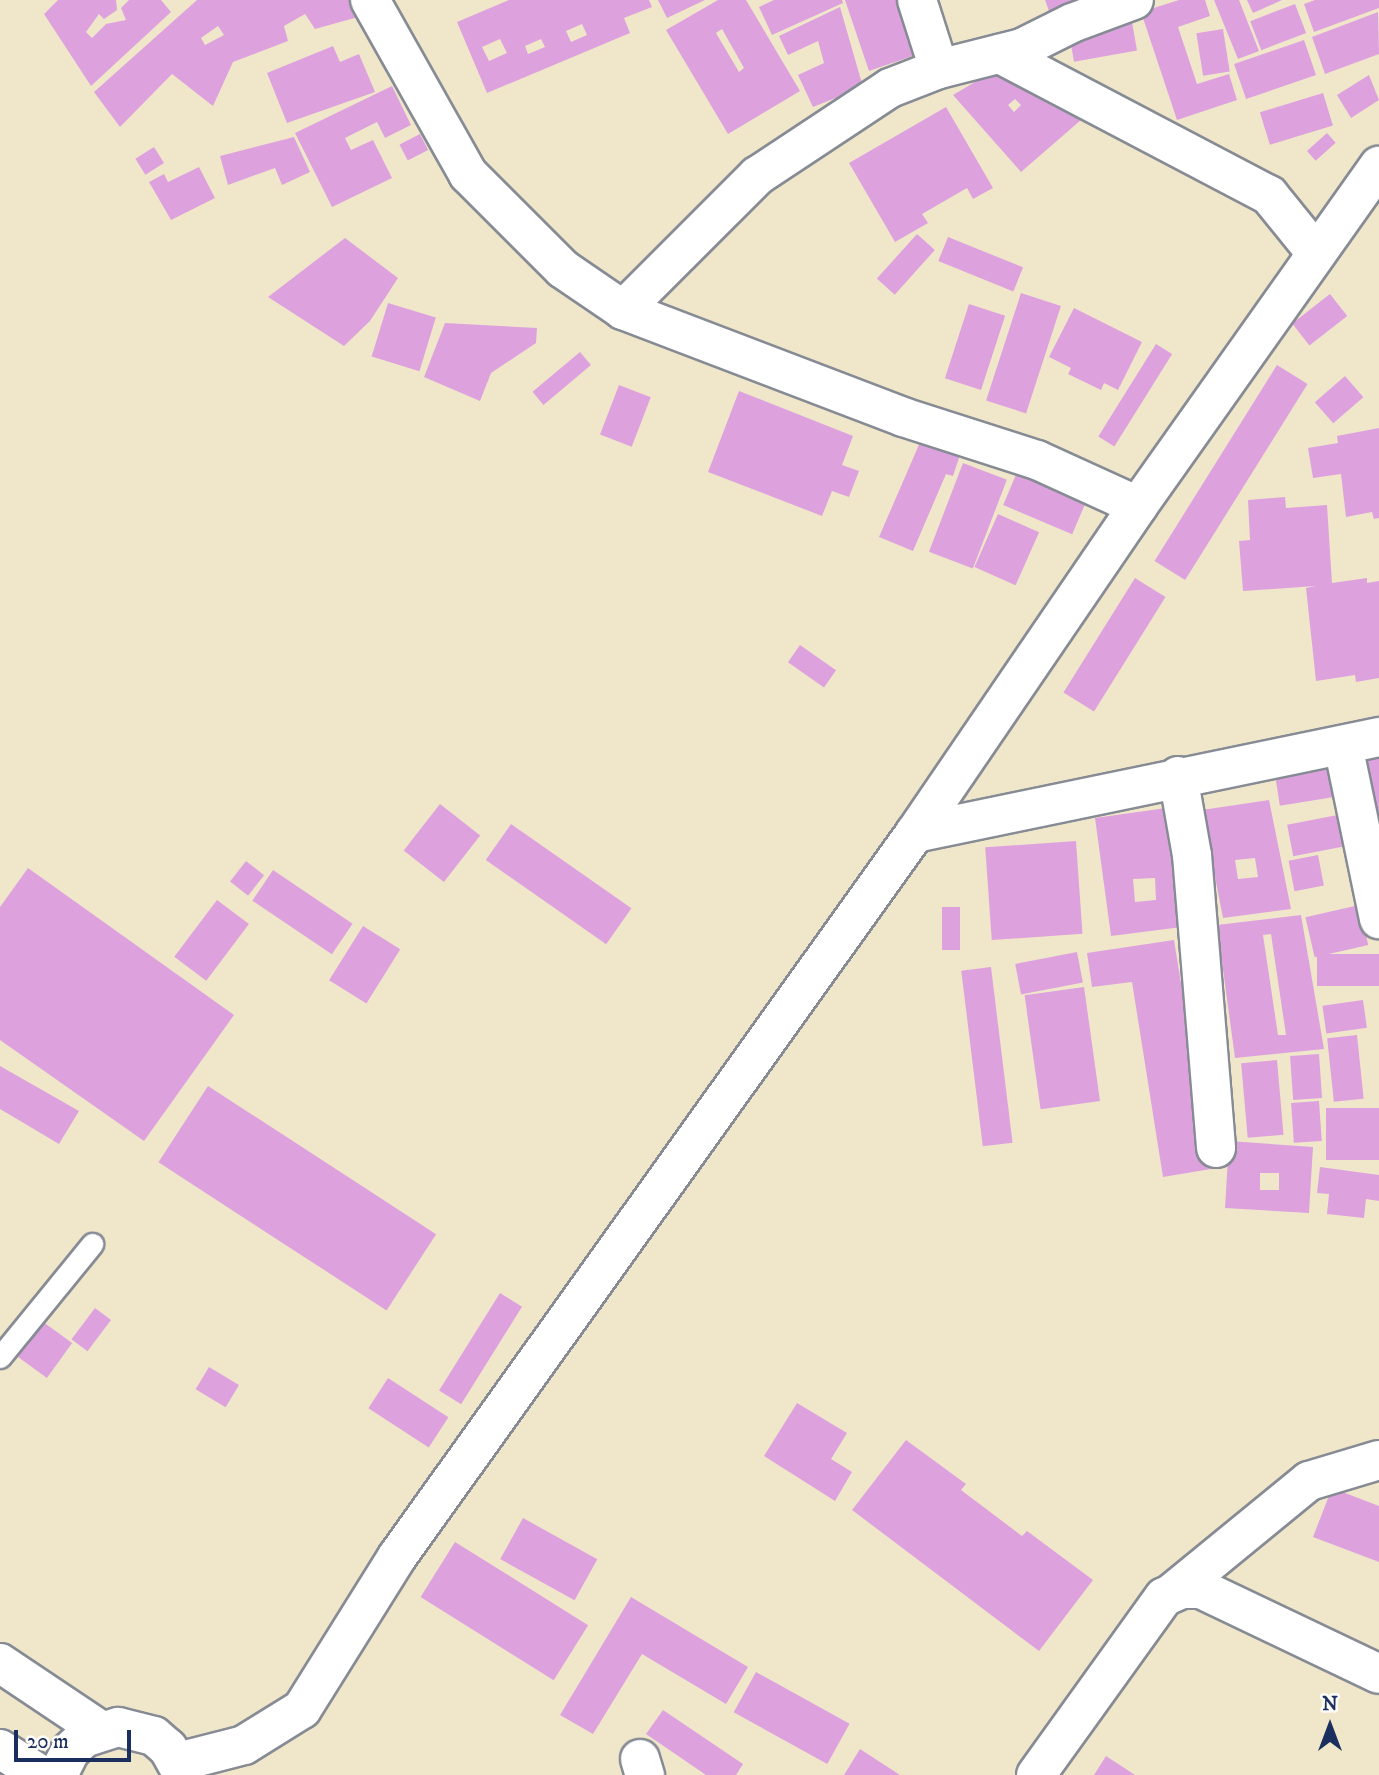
<!DOCTYPE html>
<html>
<head>
<meta charset="utf-8">
<style>
  body { margin:0 }
  #map { position:relative; width:1379px; height:1775px; overflow:hidden; background:#f0e7cb; font-family:"IM FELL DW Pica",serif }
  div>[style] { position:absolute }
  [style*='--x'] { left:calc(var(--x)*1px); top:calc(var(--y)*1px); width:calc(var(--w)*1px); rotate:calc(var(--a)*1deg) }
  .building>* { inset:0; background:#dda2de; transform-origin:0 0 }
  .roads { filter:drop-shadow(2px 0 #868b94) drop-shadow(-2px 0 #868b94) drop-shadow(0 2px #868b94) drop-shadow(0 -2px #868b94) }
  .service>* { height:21px; margin:-10.5px; padding:0 10.5px; transform-origin:10.5px; border-radius:10.5px; background:#fff }
  .minor>* { height:38px; margin:-19px; padding:0 19px; transform-origin:19px; border-radius:19px; background:#fff }
  .secondary>* { height:38px; margin:-19px; padding:0 19px; transform-origin:19px; border-radius:19px; background:#fff }
  .primary>* { height:38px; margin:-19px; padding:0 19px; transform-origin:19px; border-radius:19px; background:#fff }
  span { translate:-50% -50%; white-space:nowrap; text-align:center; line-height:1.15; -webkit-text-stroke:5px #fdfcf7; paint-order:stroke }
  .north { position:absolute; left:1295px; top:1691px; width:70px; height:70px; -webkit-text-stroke:5px #fdfcf7; paint-order:stroke; rotate:0deg; font-size:19px; font-weight:700; line-height:28px; text-align:center; color:#1b2f5e }
  .north::after { content:''; display:block; margin:auto; width:24px; height:32px; background:#1b2f5e; clip-path:polygon(50% 0,100% 100%,50% 72%,0 100%) }
  .scale { position:absolute; left:14px; top:1730px; width:117px; height:32px; box-sizing:border-box; border:4px solid #1b2f5e; border-top:0; padding-left:9px; font-size:21px; line-height:24px; white-space:nowrap; color:#1b2f5e; -webkit-text-stroke:5px #fdfcf7; paint-order:stroke }
</style>
</head>
<body>
<div id="map">
  <div class="building">
    <div style="clip-path:polygon(58px 0,116px 0,117px 10px,104px 19px,99px 14px,86px 32px,92px 38px,106px 24px,126px 20px,121px 8px,129px 0,161px 0,171px 12px,91px 86px,44px 14px)"></div>
    <div style="clip-path:polygon(evenodd,197px 0,350px 0,358px 17px,315px 29px,305px 14px,284px 26px,288px 41px,233px 62px,213px 106px,172px 74px,120px 127px,94px 92px,197px 0,218px 26px,224px 35px,205px 45px,201px 38px,218px 26px)"></div>
    <div style="clip-path:polygon(evenodd,509px 0,649px 0,652px 7px,624px 18px,630px 33px,487px 93px,457px 22px,509px 0,582px 24px,587px 35px,571px 42px,566px 31px,582px 24px,509px 0,500px 39px,507px 53px,489px 61px,482px 47px,500px 39px,509px 0,541px 39px,545px 47px,528px 54px,525px 46px,541px 39px)"></div>
    <div style="clip-path:polygon(658px 0,705px 0,667px 18px)"></div>
    <div style="clip-path:polygon(evenodd,718px 0,746px 0,800px 91px,728px 134px,666px 30px,718px 0,722px 29px,744px 68px,739px 72px,716px 33px,722px 29px)"></div>
    <div style="clip-path:polygon(774px 0,842px 0,843px 3px,772px 35px,759px 7px)"></div>
    <div style="clip-path:polygon(845px 0,906px 0,924px 52px,869px 71px)"></div>
    <div style="clip-path:polygon(1045px 0,1090px 0,1054px 25px)"></div>
    <div style="clip-path:polygon(1179px 0,1205px 0,1210px 16px,1178px 27px,1197px 84px,1229px 74px,1237px 100px,1177px 120px,1141px 12px)"></div>
    <div style="clip-path:polygon(1214px 0,1239px 0,1259px 51px,1238px 59px)"></div>
    <div style="clip-path:polygon(1247px 0,1282px 0,1253px 13px)"></div>
    <div style="clip-path:polygon(1315px 0,1379px 0,1379px 8px,1314px 32px,1304px 4px)"></div>
    <div style="left:1295px;top:4px;width:31px;height:48px;rotate:69deg"></div>
    <div style="clip-path:polygon(840px 7px,863px 87px,813px 107px,798px 75px,824px 63px,818px 41px,788px 55px,779px 36px)"></div>
    <div style="clip-path:polygon(1378px 12px,1379px 54px,1325px 74px,1312px 37px)"></div>
    <div style="left:1132px;top:22px;width:29px;height:64px;rotate:80deg"></div>
    <div style="left:1223px;top:29px;width:43px;height:27px;rotate:81deg"></div>
    <div style="left:1304px;top:40px;width:37px;height:74px;rotate:71deg"></div>
    <div style="clip-path:polygon(333px 46px,340px 62px,359px 54px,375px 92px,287px 123px,267px 73px)"></div>
    <div style="clip-path:polygon(evenodd,1007px 63px,1081px 120px,1021px 172px,953px 95px,1007px 63px,1015px 99px,1021px 105px,1014px 112px,1008px 105px,1015px 99px)"></div>
    <div style="clip-path:polygon(1369px 75px,1379px 100px,1351px 118px,1337px 95px)"></div>
    <div style="clip-path:polygon(392px 86px,411px 125px,385px 138px,377px 122px,345px 138px,351px 150px,373px 140px,392px 178px,332px 207px,295px 133px)"></div>
    <div style="left:1323px;top:93px;width:34px;height:66px;rotate:73deg"></div>
    <div style="clip-path:polygon(946px 107px,993px 188px,973px 199px,967px 188px,922px 214px,928px 223px,895px 242px,849px 163px)"></div>
    <div style="left:1327px;top:133px;width:13px;height:27px;rotate:48deg"></div>
    <div style="left:420px;top:134px;width:18px;height:23px;rotate:63deg"></div>
    <div style="clip-path:polygon(294px 137px,310px 172px,282px 185px,275px 168px,228px 185px,220px 156px)"></div>
    <div style="left:154px;top:147px;width:19px;height:22px;rotate:58deg"></div>
    <div style="clip-path:polygon(199px 167px,215px 198px,171px 220px,149px 182px,164px 174px,168px 182px)"></div>
    <div style="left:917px;top:234px;width:24px;height:60px;rotate:42deg"></div>
    <div style="left:948px;top:237px;width:81px;height:26px;rotate:22deg"></div>
    <div style="clip-path:polygon(345px 238px,398px 278px,370px 321px,344px 346px,268px 297px)"></div>
    <div style="left:1021px;top:293px;width:42px;height:113px;rotate:18deg"></div>
    <div style="left:1330px;top:294px;width:28px;height:48px;rotate:52deg"></div>
    <div style="left:388px;top:303px;width:50px;height:56px;rotate:17deg"></div>
    <div style="left:969px;top:304px;width:38px;height:78px;rotate:18deg"></div>
    <div style="clip-path:polygon(1074px 308px,1142px 342px,1118px 390px,1104px 383px,1101px 390px,1068px 374px,1071px 368px,1049px 357px)"></div>
    <div style="clip-path:polygon(445px 323px,537px 328px,536px 343px,491px 373px,480px 401px,424px 377px)"></div>
    <div style="left:1156px;top:344px;width:19px;height:109px;rotate:32deg"></div>
    <div style="left:580px;top:352px;width:17px;height:62px;rotate:50deg"></div>
    <div style="left:1277px;top:365px;width:36px;height:231px;rotate:32deg"></div>
    <div style="left:1345px;top:376px;width:28px;height:40px;rotate:49deg"></div>
    <div style="left:619px;top:385px;width:34px;height:53px;rotate:21deg"></div>
    <div style="clip-path:polygon(739px 391px,853px 436px,842px 465px,859px 471px,849px 497px,832px 491px,822px 516px,708px 472px)"></div>
    <div style="clip-path:polygon(1379px 428px,1379px 518px,1374px 519px,1372px 512px,1346px 517px,1341px 474px,1313px 478px,1308px 448px,1338px 443px,1337px 436px)"></div>
    <div style="clip-path:polygon(921px 440px,960px 455px,953px 476px,946px 474px,913px 551px,879px 537px)"></div>
    <div style="left:963px;top:463px;width:47px;height:95px;rotate:21deg"></div>
    <div style="left:1018px;top:470px;width:75px;height:38px;rotate:23deg"></div>
    <div style="clip-path:polygon(1285px 497px,1286px 508px,1327px 505px,1332px 583px,1367px 578px,1367px 583px,1379px 581px,1379px 678px,1356px 682px,1355px 675px,1316px 681px,1306px 588px,1316px 586px,1243px 591px,1239px 541px,1250px 540px,1248px 500px)"></div>
    <div style="left:998px;top:514px;width:45px;height:58px;rotate:24deg"></div>
    <div style="left:1135px;top:578px;width:36px;height:135px;rotate:32deg"></div>
    <div style="left:800px;top:645px;width:44px;height:21px;rotate:35deg"></div>
    <div style="clip-path:polygon(1379px 755px,1379px 835px,1354px 761px)"></div>
    <div style="left:1332px;top:764px;width:33px;height:58px;rotate:81deg"></div>
    <div style="clip-path:polygon(evenodd,1269px 800px,1291px 909px,1223px 918px,1202px 810px,1269px 800px,1255px 858px,1258px 877px,1238px 879px,1235px 860px,1255px 858px)"></div>
    <div style="left:440px;top:804px;width:51px;height:59px;rotate:38deg"></div>
    <div style="clip-path:polygon(evenodd,1166px 808px,1182px 927px,1111px 936px,1095px 818px,1166px 808px,1155px 878px,1156px 900px,1135px 902px,1133px 879px,1155px 878px)"></div>
    <div style="left:1348px;top:813px;width:32px;height:62px;rotate:79deg"></div>
    <div style="left:511px;top:824px;width:147px;height:44px;rotate:35deg"></div>
    <div style="left:1076px;top:841px;width:93px;height:91px;rotate:86deg"></div>
    <div style="left:1318px;top:855px;width:31px;height:30px;rotate:79deg"></div>
    <div style="left:246px;top:861px;width:23px;height:26px;rotate:38deg"></div>
    <div style="clip-path:polygon(28px 868px,234px 1015px,144px 1141px,0 1040px,0 907px)"></div>
    <div style="left:273px;top:870px;width:96px;height:37px;rotate:34deg"></div>
    <div style="left:217px;top:900px;width:40px;height:71px;rotate:37deg"></div>
    <div style="left:1359px;top:905px;width:41px;height:55px;rotate:77deg"></div>
    <div style="left:942px;top:907px;width:18px;height:43px"></div>
    <div style="clip-path:polygon(evenodd,1301px 915px,1324px 1049px,1235px 1058px,1217px 925px,1301px 915px,1271px 934px,1286px 1035px,1278px 1035px,1263px 935px,1271px 934px)"></div>
    <div style="left:363px;top:926px;width:44px;height:64px;rotate:32deg"></div>
    <div style="clip-path:polygon(1174px 940px,1211px 1169px,1163px 1177px,1132px 982px,1092px 987px,1087px 953px)"></div>
    <div style="left:1077px;top:952px;width:31px;height:63px;rotate:79deg"></div>
    <div style="left:1379px;top:954px;width:32px;height:62px;rotate:90deg"></div>
    <div style="left:991px;top:967px;width:177px;height:30px;rotate:83deg"></div>
    <div style="left:1084px;top:987px;width:115px;height:60px;rotate:82deg"></div>
    <div style="left:1363px;top:1000px;width:28px;height:41px;rotate:82deg"></div>
    <div style="left:1357px;top:1035px;width:64px;height:30px;rotate:84deg"></div>
    <div style="left:1319px;top:1054px;width:44px;height:29px;rotate:86deg"></div>
    <div style="left:1277px;top:1060px;width:75px;height:36px;rotate:85deg"></div>
    <div style="clip-path:polygon(0 1066px,79px 1111px,59px 1144px,0 1109px)"></div>
    <div style="left:208px;top:1086px;width:272px;height:91px;rotate:33deg"></div>
    <div style="left:1319px;top:1101px;width:40px;height:28px;rotate:86deg"></div>
    <div style="left:1326px;top:1108px;width:53px;height:52px"></div>
    <div style="clip-path:polygon(evenodd,1229px 1141px,1313px 1147px,1309px 1213px,1225px 1208px,1229px 1141px,1260px 1173px,1279px 1173px,1279px 1190px,1260px 1190px,1260px 1173px)"></div>
    <div style="clip-path:polygon(1320px 1167px,1379px 1175px,1379px 1201px,1366px 1199px,1364px 1218px,1327px 1214px,1329px 1194px,1317px 1193px)"></div>
    <div style="left:500px;top:1293px;width:26px;height:115px;rotate:32deg"></div>
    <div style="left:95px;top:1308px;width:20px;height:39px;rotate:37deg"></div>
    <div style="left:39px;top:1319px;width:41px;height:43px;rotate:36deg"></div>
    <div style="left:209px;top:1367px;width:35px;height:26px;rotate:31deg"></div>
    <div style="left:388px;top:1378px;width:72px;height:36px;rotate:33deg"></div>
    <div style="clip-path:polygon(797px 1403px,847px 1433px,831px 1459px,852px 1472px,835px 1501px,764px 1456px)"></div>
    <div style="clip-path:polygon(906px 1440px,966px 1484px,961px 1490px,1022px 1536px,1027px 1531px,1093px 1580px,1039px 1651px,852px 1510px)"></div>
    <div style="clip-path:polygon(1332px 1488px,1379px 1506px,1379px 1562px,1313px 1537px)"></div>
    <div style="left:523px;top:1518px;width:85px;height:47px;rotate:29deg"></div>
    <div style="left:455px;top:1542px;width:157px;height:65px;rotate:32deg"></div>
    <div style="clip-path:polygon(631px 1597px,748px 1667px,726px 1704px,642px 1654px,593px 1734px,560px 1715px)"></div>
    <div style="left:756px;top:1672px;width:107px;height:46px;rotate:29deg"></div>
    <div style="clip-path:polygon(663px 1710px,743px 1764px,736px 1775px,706px 1775px,646px 1734px)"></div>
    <div style="clip-path:polygon(860px 1749px,900px 1775px,844px 1775px)"></div>
    <div style="clip-path:polygon(1106px 1756px,1135px 1775px,1094px 1775px)"></div>
  </div>
  <div class="roads">
    <div class="service">
      <div style="--x:0;--y:1357;--w:146;--a:-50.8"></div>
    </div>
    <div class="minor">
      <div style="--x:370;--y:0;--w:200;--a:60.6"></div>
      <div style="--x:468;--y:174;--w:134;--a:45"></div>
      <div style="--x:563;--y:269;--w:73;--a:34.3"></div>
      <div style="--x:623;--y:310;--w:300;--a:20.9"></div>
      <div style="--x:903;--y:417;--w:141;--a:17.8"></div>
      <div style="--x:1037;--y:460;--w:111;--a:24.5"></div>
      <div style="--x:917;--y:0;--w:72;--a:72.3"></div>
      <div style="--x:1000;--y:54;--w:304;--a:27.7"></div>
      <div style="--x:1269;--y:195;--w:75;--a:51"></div>
      <div style="--x:623;--y:310;--w:190;--a:-45"></div>
      <div style="--x:757;--y:176;--w:159;--a:-33.5"></div>
      <div style="--x:890;--y:88;--w:53;--a:-21.2"></div>
      <div style="--x:939;--y:69;--w:86;--a:-14.2"></div>
      <div style="--x:1022;--y:48;--w:56;--a:-26.6"></div>
      <div style="--x:1072;--y:23;--w:66;--a:-20.4"></div>
      <div style="--x:1343;--y:745;--w:178;--a:78.3"></div>
      <div style="--x:1178;--y:776;--w:80;--a:80"></div>
      <div style="--x:1192;--y:855;--w:294;--a:85.3"></div>
      <div style="--x:915;--y:833;--w:474;--a:-11.7"></div>
      <div style="--x:1172;--y:1593;--w:177;--a:-39.3"></div>
      <div style="--x:1309;--y:1481;--w:73;--a:-16.7"></div>
      <div style="--x:640;--y:1759;--w:17;--a:73"></div>
      <div style="--x:178;--y:1762;--w:68;--a:-14.4"></div>
      <div style="--x:244;--y:1745;--w:68;--a:-31.8"></div>
      <div style="--x:302;--y:1709;--w:179;--a:-58"></div>
      <div style="--x:397;--y:1557;--w:890;--a:-54.42"></div>
      <div style="--x:915;--y:833;--w:396;--a:-55.7"></div>
      <div style="--x:1138;--y:506;--w:417;--a:-54.7"></div>
      <div style="--x:1036;--y:1775;--w:219;--a:-54.3"></div>
      <div style="--x:1164;--y:1597;--w:20;--a:-24"></div>
      <div style="--x:1182;--y:1589;--w:19;--a:0"></div>
      <div style="--x:1201;--y:1589;--w:197;--a:25.5"></div>
    </div>
    <div class="secondary">
      <div style="--x:0;--y:1663;--w:120;--a:33.8"></div>
      <div style="--x:0;--y:1749;--w:49;--a:32.4"></div>
    </div>
    <div class="primary">
      <div style="--x:58;--y:1775;--w:27;--a:-63"></div>
      <div style="--x:70;--y:1751;--w:19;--a:-43"></div>
      <div style="--x:84;--y:1738;--w:36;--a:-18"></div>
      <div style="--x:118;--y:1727;--w:37;--a:14"></div>
      <div style="--x:154;--y:1736;--w:18;--a:41"></div>
      <div style="--x:168;--y:1748;--w:31;--a:61"></div>
    </div>
  </div>
  <div class="north">N</div>
  <div class="scale">20 m</div>
</div>
</body>
</html>
